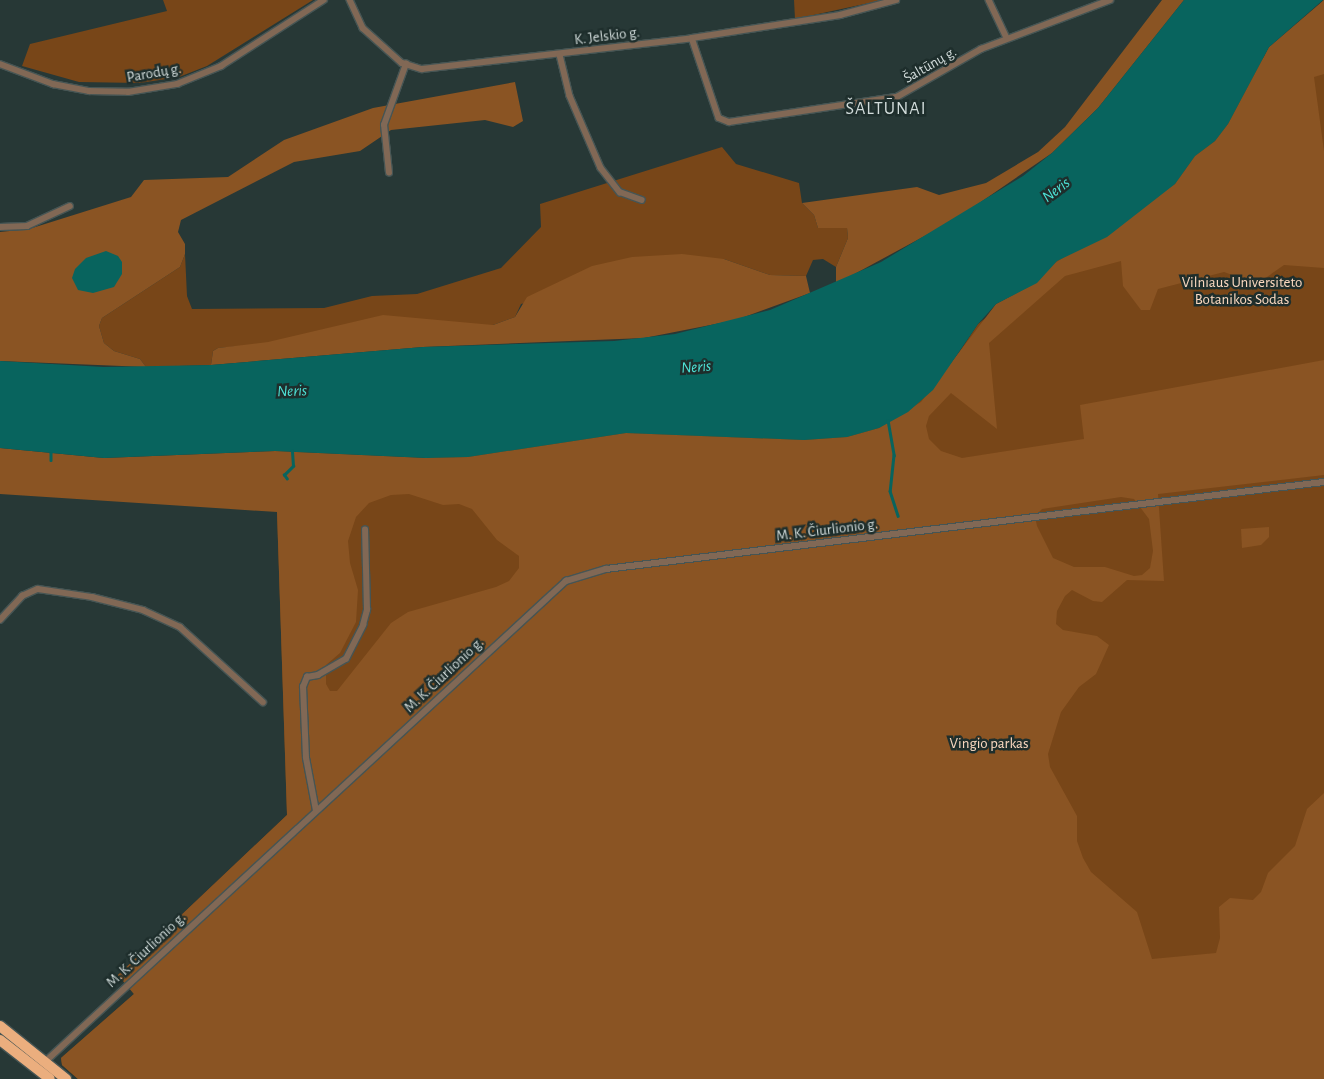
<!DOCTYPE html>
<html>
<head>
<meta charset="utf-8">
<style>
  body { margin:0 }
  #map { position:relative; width:1324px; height:1079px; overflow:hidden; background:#273836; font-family:"Alegreya Sans",sans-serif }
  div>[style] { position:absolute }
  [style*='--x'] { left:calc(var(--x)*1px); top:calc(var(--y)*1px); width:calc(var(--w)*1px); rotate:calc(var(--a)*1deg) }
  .green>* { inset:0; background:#784618 }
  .forest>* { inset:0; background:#8a5423 }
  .water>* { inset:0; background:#08645e }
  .stream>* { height:2.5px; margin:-1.25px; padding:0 1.25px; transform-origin:1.25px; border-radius:1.25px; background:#08645e }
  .roads { filter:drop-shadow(1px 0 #465554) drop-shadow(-1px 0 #465554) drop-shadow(0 1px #465554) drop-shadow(0 -1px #465554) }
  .street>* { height:5.5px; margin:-2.75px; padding:0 2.75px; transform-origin:2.75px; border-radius:2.75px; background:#816855 }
  .highway>* { height:10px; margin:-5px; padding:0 5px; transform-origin:5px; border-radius:5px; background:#ebae7e }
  span { translate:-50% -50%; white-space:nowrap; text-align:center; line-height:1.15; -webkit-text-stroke:5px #1e2e2c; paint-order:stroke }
  .street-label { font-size:15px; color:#d1dbda }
  .park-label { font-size:15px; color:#fbd9c0 }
  .water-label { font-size:16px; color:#4ee4d8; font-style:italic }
  .quarter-label { font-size:18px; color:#d1dbda; letter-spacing:1px }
</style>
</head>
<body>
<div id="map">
  <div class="green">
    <div style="clip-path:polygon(163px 0,313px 0,207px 66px,179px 77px,140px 83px,79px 82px,22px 66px,30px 44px,167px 11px)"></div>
    <div style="clip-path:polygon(794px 0,883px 0,795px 19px)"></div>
    <div style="clip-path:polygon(1324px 0,1324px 1079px,78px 1079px,62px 1065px,61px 1058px,134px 994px,118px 975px,287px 815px,275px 451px,426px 458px,944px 375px,978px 324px,1022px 289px)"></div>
    <div style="clip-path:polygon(722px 147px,736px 164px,799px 183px,802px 203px,814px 215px,818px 228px,847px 228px,848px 238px,836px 267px,823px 259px,813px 260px,806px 276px,770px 275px,724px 259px,521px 304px,515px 317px,493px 325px,218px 348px,213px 351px,211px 365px,146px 367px,140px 359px,114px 351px,104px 343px,99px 326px,102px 318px,180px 267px,185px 254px,187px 296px,192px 309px,324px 308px,372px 296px,417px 294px,501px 268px,541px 227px,540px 204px)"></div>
  </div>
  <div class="forest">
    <div style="clip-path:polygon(1162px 0,1184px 0,1098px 108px,1052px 153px,956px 219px,836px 284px,836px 267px,848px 238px,847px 228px,818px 228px,814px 215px,802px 203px,917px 187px,939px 195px,986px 183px,1038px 152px,1065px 127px)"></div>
    <div style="clip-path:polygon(evenodd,1324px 0,1324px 74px,1314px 77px,1324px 151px,1324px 268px,1284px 265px,1257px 284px,1224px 272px,1158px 289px,1150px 310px,1141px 310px,1123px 286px,1121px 261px,1065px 276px,989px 343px,997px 429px,951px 393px,929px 416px,926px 426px,929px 439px,941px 451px,962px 458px,1084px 439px,1080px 405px,1324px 360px,1324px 475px,1158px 494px,1164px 581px,1127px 580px,1102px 602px,1093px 601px,1072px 590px,1065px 596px,1057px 611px,1056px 624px,1063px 630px,1097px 636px,1109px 645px,1096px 674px,1079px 687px,1061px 712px,1048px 754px,1050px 767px,1077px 816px,1077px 841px,1083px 858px,1091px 872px,1137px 912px,1152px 959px,1216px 953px,1220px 938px,1219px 907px,1230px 898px,1253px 900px,1261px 892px,1268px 873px,1295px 846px,1307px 809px,1324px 793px,1324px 1079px,78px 1079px,62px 1065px,61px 1058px,134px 994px,118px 975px,287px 815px,277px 512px,0 494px,0 448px,104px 458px,275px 451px,426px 458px,468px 457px,626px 433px,804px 440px,847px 437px,879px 428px,921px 402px,996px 304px,1037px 282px,1052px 265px,1175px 184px,1195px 156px,1215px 141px,1228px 124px,1269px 47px,1324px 0,409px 494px,443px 505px,459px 504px,472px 509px,497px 540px,519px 556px,519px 568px,509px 581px,496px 587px,408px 612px,391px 623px,337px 691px,330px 691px,326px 684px,326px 665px,340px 653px,356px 622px,358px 590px,350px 563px,348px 541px,356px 517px,369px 503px,391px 495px,409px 494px,1324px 0,1121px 497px,1134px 499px,1149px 519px,1153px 551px,1150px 568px,1142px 575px,1134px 576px,1105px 567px,1074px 567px,1053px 558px,1037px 526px,1035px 516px,1042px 509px,1121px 497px)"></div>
    <div style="clip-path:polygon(515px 82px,523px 121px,513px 127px,485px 120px,391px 130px,360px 151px,294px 162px,181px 220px,178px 232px,185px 244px,185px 254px,180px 267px,102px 318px,99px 326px,104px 343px,114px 351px,140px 359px,146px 367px,0 361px,0 232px,29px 229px,131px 197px,144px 180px,228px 177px,284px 140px,373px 108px)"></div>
    <div style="clip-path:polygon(682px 254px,724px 259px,770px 275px,806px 276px,810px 293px,736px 320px,644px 338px,423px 347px,211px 365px,213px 351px,218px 348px,268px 342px,383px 315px,493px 325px,515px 317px,527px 297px,592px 266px,632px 257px)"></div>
    <div style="clip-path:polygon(1269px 527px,1269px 537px,1261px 545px,1242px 548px,1241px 529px)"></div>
  </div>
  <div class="water">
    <div style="clip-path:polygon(1184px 0,1323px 0,1269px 47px,1228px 124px,1215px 141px,1195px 156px,1175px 184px,1107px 237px,1057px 261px,1037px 283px,996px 304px,978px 324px,933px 390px,908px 412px,879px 428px,847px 437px,804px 440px,626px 433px,468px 457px,426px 458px,275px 451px,104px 458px,0 448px,0 361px,104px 367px,211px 365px,423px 347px,614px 341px,675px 334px,770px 310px,881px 262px,1023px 176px,1052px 153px,1098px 108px)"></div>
    <div style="clip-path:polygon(106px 251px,118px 256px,122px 262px,122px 274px,114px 287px,93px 293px,78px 290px,72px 278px,75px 269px,86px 258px)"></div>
  </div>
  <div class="stream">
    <div style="--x:888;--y:420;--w:36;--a:80"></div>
    <div style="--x:894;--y:455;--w:36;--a:96"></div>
    <div style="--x:890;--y:491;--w:26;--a:72"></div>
    <div style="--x:51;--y:453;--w:7;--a:90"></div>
    <div style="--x:287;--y:479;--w:5;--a:-127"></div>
    <div style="--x:284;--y:475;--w:13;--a:-45"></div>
    <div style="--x:293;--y:466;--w:15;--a:-94"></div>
  </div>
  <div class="roads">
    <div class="street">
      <div style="--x:350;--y:0;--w:31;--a:65"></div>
      <div style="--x:363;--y:28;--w:52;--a:41.9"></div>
      <div style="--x:402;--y:63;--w:21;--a:17"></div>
      <div style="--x:422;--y:69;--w:272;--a:-6.5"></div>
      <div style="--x:692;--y:38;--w:150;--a:-8.8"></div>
      <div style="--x:840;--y:15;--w:58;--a:-15"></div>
      <div style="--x:989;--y:0;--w:42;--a:64.7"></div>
      <div style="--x:692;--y:38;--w:84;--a:71.4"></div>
      <div style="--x:719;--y:118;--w:11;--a:22"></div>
      <div style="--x:729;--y:122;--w:170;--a:-8.5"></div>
      <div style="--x:897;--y:97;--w:97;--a:-29.7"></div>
      <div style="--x:981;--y:49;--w:138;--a:-20.8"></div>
      <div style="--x:560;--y:55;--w:42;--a:76.3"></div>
      <div style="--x:570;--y:96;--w:78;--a:66.7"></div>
      <div style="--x:601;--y:168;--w:31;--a:52"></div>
      <div style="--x:620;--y:192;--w:23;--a:20"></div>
      <div style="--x:0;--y:64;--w:57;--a:20.7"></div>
      <div style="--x:53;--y:84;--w:37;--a:11"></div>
      <div style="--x:89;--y:91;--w:39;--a:1"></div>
      <div style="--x:128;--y:92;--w:50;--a:-9.3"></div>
      <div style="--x:177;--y:84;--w:48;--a:-22.2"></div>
      <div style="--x:221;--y:66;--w:122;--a:-32.7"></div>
      <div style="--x:389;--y:173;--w:48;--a:-95.9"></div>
      <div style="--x:384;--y:125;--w:65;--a:-70.2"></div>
      <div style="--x:0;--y:227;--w:27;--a:-2"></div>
      <div style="--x:27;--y:226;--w:47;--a:-24.9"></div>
      <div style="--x:0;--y:620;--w:33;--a:-47"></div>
      <div style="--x:22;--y:596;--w:17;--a:-24"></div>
      <div style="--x:38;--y:589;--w:55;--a:8.4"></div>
      <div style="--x:92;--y:597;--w:53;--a:14.3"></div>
      <div style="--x:143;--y:610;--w:41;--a:24.7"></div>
      <div style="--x:180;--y:627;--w:112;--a:42.1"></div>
      <div style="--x:316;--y:811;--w:54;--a:-100.7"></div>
      <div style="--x:306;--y:758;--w:71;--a:-92.4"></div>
      <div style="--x:303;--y:687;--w:11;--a:-68"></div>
      <div style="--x:307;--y:677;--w:11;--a:-10"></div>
      <div style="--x:318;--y:675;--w:32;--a:-30"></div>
      <div style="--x:346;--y:659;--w:38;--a:-63"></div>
      <div style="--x:363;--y:625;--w:16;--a:-75"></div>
      <div style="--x:367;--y:610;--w:80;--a:-91.4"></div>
      <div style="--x:46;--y:1061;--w:708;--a:-42.71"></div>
      <div style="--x:566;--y:581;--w:42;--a:-16.7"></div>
      <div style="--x:606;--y:569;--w:723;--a:-6.91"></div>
    </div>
    <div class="highway">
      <div style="--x:0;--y:1026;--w:85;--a:38.8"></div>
      <div style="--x:0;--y:1040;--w:63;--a:38"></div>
    </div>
  </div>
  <div class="street-label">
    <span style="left:607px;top:36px;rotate:-7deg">K. Jelskio g.</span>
    <span style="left:930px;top:65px;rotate:-30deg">Šaltūnų g.</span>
    <span style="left:154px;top:73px;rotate:-10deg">Parodų g.</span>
    <span style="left:827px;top:530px;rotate:-7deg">M. K. Čiurlionio g.</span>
    <span style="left:444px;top:675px;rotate:-43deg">M. K. Čiurlionio g.</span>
    <span style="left:146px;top:950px;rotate:-43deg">M. K. Čiurlionio g.</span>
  </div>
  <div class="park-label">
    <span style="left:1242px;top:291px">Vilniaus Universiteto<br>Botanikos Sodas</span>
    <span style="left:989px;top:744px">Vingio parkas</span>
  </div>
  <div class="water-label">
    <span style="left:1056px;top:190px;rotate:-37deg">Neris</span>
    <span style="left:696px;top:367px;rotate:-4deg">Neris</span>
    <span style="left:292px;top:391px;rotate:-2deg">Neris</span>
  </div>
  <div class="quarter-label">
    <span style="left:886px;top:109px">ŠALTŪNAI</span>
  </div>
</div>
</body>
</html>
